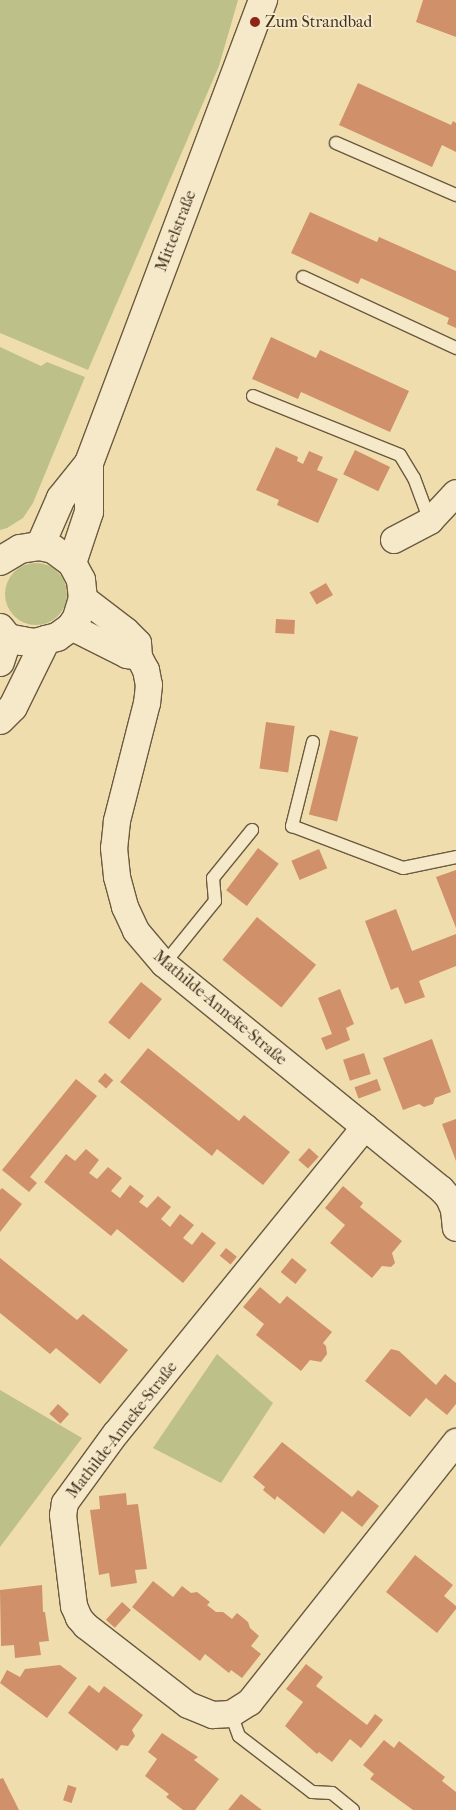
<!DOCTYPE html>
<html>
<head>
<meta charset="utf-8">
<style>
  body { margin:0 }
  #map { position:relative; width:456px; height:1810px; overflow:hidden; background:#f0ddad; font-family:"IM FELL French Canon",serif }
  div>[style] { position:absolute }
  [style*='--x'] { left:calc(var(--x)*1px); top:calc(var(--y)*1px); width:calc(var(--w)*1px); rotate:calc(var(--a)*1deg) }
  .green>* { inset:0; background:#bdc088 }
  .round { border-radius:50% }
  .building>* { inset:0; background:#d0906a; transform-origin:0 0 }
  .roads { filter:drop-shadow(1px 0 #6b5a40) drop-shadow(-1px 0 #6b5a40) drop-shadow(0 1px #6b5a40) drop-shadow(0 -1px #6b5a40) }
  .lane>* { height:12px; margin:-6px; padding:0 6px; transform-origin:6px; border-radius:6px; background:#f5e9ca }
  .street>* { height:26px; margin:-13px; padding:0 13px; transform-origin:13px; border-radius:13px; background:#f5e9ca }
  .secondary>* { height:28px; margin:-14px; padding:0 14px; transform-origin:14px; border-radius:14px; background:#f5e9ca }
  .dots>* { width:14px; height:14px; translate:-50% -50%; box-sizing:border-box; border:2px solid #f5e9ca; border-radius:50% }
  span { translate:-50% -50%; white-space:nowrap; text-align:center; line-height:1.15; -webkit-text-stroke:4px #f5e9ca; paint-order:stroke }
  .poi-label { font-size:16px; color:#3f2f1b }
  .left { translate:0 -50%; text-align:left }
  .street-label { font-size:16px; color:#3f2f1b }
</style>
</head>
<body>
<div id="map">
  <div class="green">
    <div style="clip-path:polygon(0 0,238px 0,219px 66px,88px 370px,0 333px)"></div>
    <div style="clip-path:polygon(0 347px,41px 366px,47px 362px,85px 377px,33px 503px,23px 518px,7px 528px,0 530px)"></div>
    <div class="round" style="left:5px;top:563px;width:62px;height:62px"></div>
    <div style="clip-path:polygon(217px 1354px,273px 1403px,221px 1483px,153px 1448px)"></div>
    <div style="clip-path:polygon(0 1390px,82px 1438px,0 1547px)"></div>
  </div>
  <div class="building">
    <div style="clip-path:polygon(423px 0,456px 0,456px 37px,416px 22px)"></div>
    <div style="clip-path:polygon(358px 83px,451px 125px,453px 121px,456px 123px,456px 152px,442px 145px,432px 167px,339px 125px)"></div>
    <div style="clip-path:polygon(310px 212px,377px 242px,379px 237px,456px 271px,456px 328px,447px 324px,449px 318px,361px 278px,358px 284px,291px 253px)"></div>
    <div style="clip-path:polygon(271px 337px,316px 358px,320px 350px,409px 391px,390px 432px,301px 392px,298px 399px,252px 379px)"></div>
    <div style="clip-path:polygon(276px 447px,298px 457px,297px 461px,303px 464px,309px 451px,323px 457px,317px 470px,338px 479px,318px 523px,277px 505px,279px 500px,256px 490px)"></div>
    <div style="left:355px;top:450px;width:39px;height:27px;rotate:26deg"></div>
    <div style="left:326px;top:583px;width:14px;height:19px;rotate:60deg"></div>
    <div style="left:276px;top:619px;width:19px;height:14px;rotate:3deg"></div>
    <div style="left:266px;top:722px;width:29px;height:47px;rotate:8deg"></div>
    <div style="left:330px;top:730px;width:29px;height:87px;rotate:14deg"></div>
    <div style="left:258px;top:848px;width:26px;height:53px;rotate:37deg"></div>
    <div style="left:319px;top:849px;width:21px;height:30px;rotate:67deg"></div>
    <div style="clip-path:polygon(456px 870px,456px 928px,436px 877px)"></div>
    <div style="clip-path:polygon(396px 909px,412px 951px,456px 934px,456px 966px,419px 981px,425px 997px,405px 1004px,398px 987px,391px 990px,365px 921px)"></div>
    <div style="left:257px;top:917px;width:76px;height:55px;rotate:39deg"></div>
    <div style="left:141px;top:982px;width:27px;height:52px;rotate:39deg"></div>
    <div style="clip-path:polygon(340px 989px,354px 1024px,346px 1028px,350px 1040px,326px 1050px,321px 1038px,332px 1034px,318px 998px)"></div>
    <div style="clip-path:polygon(432px 1039px,451px 1092px,435px 1098px,433px 1104px,424px 1107px,419px 1104px,403px 1110px,383px 1058px)"></div>
    <div style="clip-path:polygon(148px 1048px,239px 1121px,244px 1115px,290px 1152px,263px 1185px,217px 1149px,212px 1156px,120px 1082px)"></div>
    <div style="left:364px;top:1053px;width:22px;height:22px;rotate:72deg"></div>
    <div style="left:105px;top:1073px;width:11px;height:11px;rotate:41deg"></div>
    <div style="clip-path:polygon(76px 1079px,97px 1096px,30px 1177px,37px 1183px,29px 1192px,2px 1170px)"></div>
    <div style="left:377px;top:1079px;width:12px;height:24px;rotate:70deg"></div>
    <div style="clip-path:polygon(456px 1119px,456px 1161px,442px 1124px)"></div>
    <div style="left:309px;top:1148px;width:13px;height:16px;rotate:42deg"></div>
    <div style="clip-path:polygon(86px 1149px,99px 1160px,89px 1173px,97px 1179px,108px 1167px,122px 1178px,111px 1191px,120px 1198px,130px 1185px,144px 1196px,139px 1202px,147px 1208px,158px 1196px,171px 1207px,161px 1219px,170px 1227px,180px 1214px,194px 1225px,183px 1238px,192px 1245px,202px 1232px,216px 1243px,183px 1283px,117px 1229px,111px 1236px,44px 1182px,66px 1154px,75px 1161px)"></div>
    <div style="clip-path:polygon(343px 1186px,363px 1203px,360px 1207px,402px 1241px,392px 1253px,395px 1263px,391px 1267px,382px 1266px,372px 1278px,330px 1243px,345px 1225px,325px 1208px)"></div>
    <div style="clip-path:polygon(2px 1188px,22px 1204px,0 1232px,0 1190px)"></div>
    <div style="left:226px;top:1248px;width:14px;height:10px;rotate:39deg"></div>
    <div style="clip-path:polygon(0 1258px,77px 1320px,83px 1314px,128px 1350px,100px 1384px,56px 1348px,50px 1354px,0 1313px)"></div>
    <div style="left:292px;top:1258px;width:19px;height:18px;rotate:39deg"></div>
    <div style="clip-path:polygon(260px 1287px,280px 1304px,287px 1296px,332px 1332px,323px 1343px,326px 1346px,327px 1354px,321px 1362px,310px 1360px,301px 1371px,256px 1335px,264px 1324px,243px 1307px)"></div>
    <div style="clip-path:polygon(391px 1349px,399px 1351px,436px 1385px,445px 1374px,456px 1383px,456px 1404px,447px 1415px,426px 1398px,410px 1417px,365px 1381px)"></div>
    <div style="left:58px;top:1404px;width:15px;height:13px;rotate:42deg"></div>
    <div style="clip-path:polygon(282px 1442px,352px 1497px,358px 1490px,379px 1506px,362px 1527px,342px 1511px,324px 1534px,277px 1496px,275px 1500px,263px 1490px,265px 1487px,253px 1477px)"></div>
    <div style="clip-path:polygon(126px 1493px,127px 1505px,138px 1504px,147px 1569px,135px 1570px,137px 1583px,111px 1587px,109px 1573px,99px 1575px,90px 1510px,100px 1509px,99px 1496px)"></div>
    <div style="clip-path:polygon(415px 1555px,453px 1585px,444px 1596px,456px 1606px,456px 1609px,437px 1633px,386px 1592px)"></div>
    <div style="clip-path:polygon(153px 1581px,173px 1597px,182px 1586px,191px 1593px,197px 1592px,210px 1602px,207px 1605px,216px 1612px,223px 1612px,232px 1619px,237px 1613px,248px 1622px,250px 1628px,259px 1636px,251px 1646px,261px 1654px,242px 1678px,231px 1670px,229px 1673px,205px 1654px,200px 1661px,132px 1607px)"></div>
    <div style="clip-path:polygon(42px 1585px,43px 1612px,45px 1612px,49px 1641px,39px 1642px,41px 1655px,15px 1658px,14px 1645px,1px 1646px,0 1590px)"></div>
    <div style="left:122px;top:1602px;width:12px;height:24px;rotate:42deg"></div>
    <div style="clip-path:polygon(306px 1664px,323px 1677px,316px 1686px,367px 1725px,375px 1714px,383px 1720px,361px 1748px,350px 1739px,332px 1762px,319px 1752px,317px 1754px,285px 1726px,303px 1702px,286px 1689px)"></div>
    <div style="clip-path:polygon(60px 1665px,77px 1678px,47px 1718px,0 1683px,7px 1670px,20px 1677px,25px 1669px)"></div>
    <div style="clip-path:polygon(89px 1685px,99px 1693px,104px 1686px,143px 1715px,132px 1730px,135px 1736px,128px 1746px,121px 1745px,117px 1751px,68px 1713px)"></div>
    <div style="clip-path:polygon(162px 1733px,198px 1757px,194px 1760px,219px 1779px,195px 1810px,183px 1810px,166px 1797px,169px 1794px,145px 1776px,157px 1759px,148px 1752px)"></div>
    <div style="clip-path:polygon(384px 1740px,394px 1748px,399px 1741px,445px 1777px,442px 1781px,456px 1792px,456px 1810px,413px 1810px,370px 1779px,374px 1774px,363px 1765px)"></div>
    <div style="clip-path:polygon(3px 1778px,19px 1810px,0 1810px,0 1779px)"></div>
    <div style="left:68px;top:1785px;width:9px;height:16px;rotate:18deg"></div>
    <div style="clip-path:polygon(241px 1794px,262px 1810px,228px 1810px)"></div>
  </div>
  <div class="roads">
    <div class="lane">
      <div style="--x:336;--y:143;--w:131;--a:23.4"></div>
      <div style="--x:303;--y:277;--w:169;--a:24.9"></div>
      <div style="--x:253;--y:396;--w:158;--a:21.9"></div>
      <div style="--x:400;--y:455;--w:27;--a:59"></div>
      <div style="--x:414;--y:478;--w:46;--a:69.6"></div>
      <div style="--x:313;--y:742;--w:87;--a:104"></div>
      <div style="--x:292;--y:826;--w:119;--a:20.7"></div>
      <div style="--x:403;--y:868;--w:54;--a:-11.7"></div>
      <div style="--x:164;--y:964;--w:81;--a:-51"></div>
      <div style="--x:215;--y:901;--w:23;--a:-95"></div>
      <div style="--x:213;--y:878;--w:62;--a:-50.9"></div>
      <div style="--x:231;--y:1714;--w:23;--a:70"></div>
      <div style="--x:239;--y:1736;--w:92;--a:37.5"></div>
      <div style="--x:312;--y:1792;--w:20;--a:3"></div>
      <div style="--x:332;--y:1793;--w:27;--a:39"></div>
    </div>
    <div class="street">
      <div style="--x:394;--y:540;--w:41;--a:-27.8"></div>
      <div style="--x:430;--y:521;--w:38;--a:-47"></div>
      <div style="--x:83;--y:598;--w:54;--a:37.5"></div>
      <div style="--x:126;--y:631;--w:17;--a:45"></div>
      <div style="--x:138;--y:643;--w:14;--a:86"></div>
      <div style="--x:139;--y:657;--w:15;--a:62"></div>
      <div style="--x:146;--y:670;--w:15;--a:79"></div>
      <div style="--x:149;--y:685;--w:18;--a:96"></div>
      <div style="--x:147;--y:703;--w:122;--a:104.3"></div>
      <div style="--x:117;--y:821;--w:27;--a:96"></div>
      <div style="--x:114;--y:848;--w:29;--a:84"></div>
      <div style="--x:117;--y:877;--w:31;--a:75"></div>
      <div style="--x:125;--y:907;--w:26;--a:65"></div>
      <div style="--x:136;--y:931;--w:43;--a:49.7"></div>
      <div style="--x:164;--y:964;--w:357;--a:39.1"></div>
      <div style="--x:441;--y:1189;--w:12;--a:48"></div>
      <div style="--x:449;--y:1198;--w:13;--a:67"></div>
      <div style="--x:454;--y:1210;--w:18;--a:84"></div>
      <div style="--x:71;--y:627;--w:63;--a:26.6"></div>
      <div style="--x:127;--y:655;--w:12;--a:9"></div>
      <div style="--x:365;--y:1127;--w:395;--a:129.1"></div>
      <div style="--x:116;--y:1433;--w:87;--a:126.1"></div>
      <div style="--x:65;--y:1503;--w:12;--a:99"></div>
      <div style="--x:63;--y:1515;--w:92;--a:83.1"></div>
      <div style="--x:74;--y:1606;--w:13;--a:67"></div>
      <div style="--x:79;--y:1618;--w:11;--a:49"></div>
      <div style="--x:86;--y:1626;--w:129;--a:37.8"></div>
      <div style="--x:188;--y:1705;--w:27;--a:22"></div>
      <div style="--x:213;--y:1715;--w:18;--a:-3"></div>
      <div style="--x:231;--y:1714;--w:22;--a:-32"></div>
      <div style="--x:250;--y:1702;--w:332;--a:-51.6"></div>
    </div>
    <div class="secondary">
      <div style="--x:40;--y:546;--w:52;--a:-66.4"></div>
      <div style="--x:61;--y:498;--w:45;--a:-51.3"></div>
      <div style="--x:89;--y:463;--w:495;--a:-69.4"></div>
      <div style="--x:0;--y:561;--w:23;--a:-31"></div>
      <div style="--x:20;--y:549;--w:20;--a:-9"></div>
      <div style="--x:40;--y:546;--w:13;--a:13"></div>
      <div style="--x:53;--y:549;--w:24;--a:36"></div>
      <div style="--x:72;--y:563;--w:19;--a:62"></div>
      <div style="--x:81;--y:580;--w:18;--a:84"></div>
      <div style="--x:83;--y:598;--w:21;--a:107"></div>
      <div style="--x:77;--y:618;--w:11;--a:124"></div>
      <div style="--x:71;--y:627;--w:17;--a:144"></div>
      <div style="--x:57;--y:637;--w:23;--a:165"></div>
      <div style="--x:35;--y:643;--w:13;--a:-171"></div>
      <div style="--x:22;--y:641;--w:14;--a:-168"></div>
      <div style="--x:8;--y:638;--w:13;--a:-129"></div>
      <div style="--x:72;--y:563;--w:54;--a:-71.6"></div>
      <div style="--x:89;--y:512;--w:49;--a:-90"></div>
      <div style="--x:0;--y:662;--w:25;--a:-72"></div>
      <div style="--x:0;--y:720;--w:18;--a:-45"></div>
      <div style="--x:13;--y:707;--w:75;--a:-63.8"></div>
    </div>
  </div>
  <div class="dots">
    <div style="left:255px;top:22px;background:#8f2418"></div>
  </div>
  <div class="poi-label">
    <span class="left" style="left:265px;top:22px">Zum Strandbad</span>
  </div>
  <div class="street-label">
    <span style="left:176px;top:231px;rotate:-69deg">Mittelstraße</span>
    <span style="left:220px;top:1008px;rotate:40deg">Mathilde-Anneke-Straße</span>
    <span style="left:122px;top:1430px;rotate:-52deg">Mathilde-Anneke-Straße</span>
  </div>
</div>
</body>
</html>
